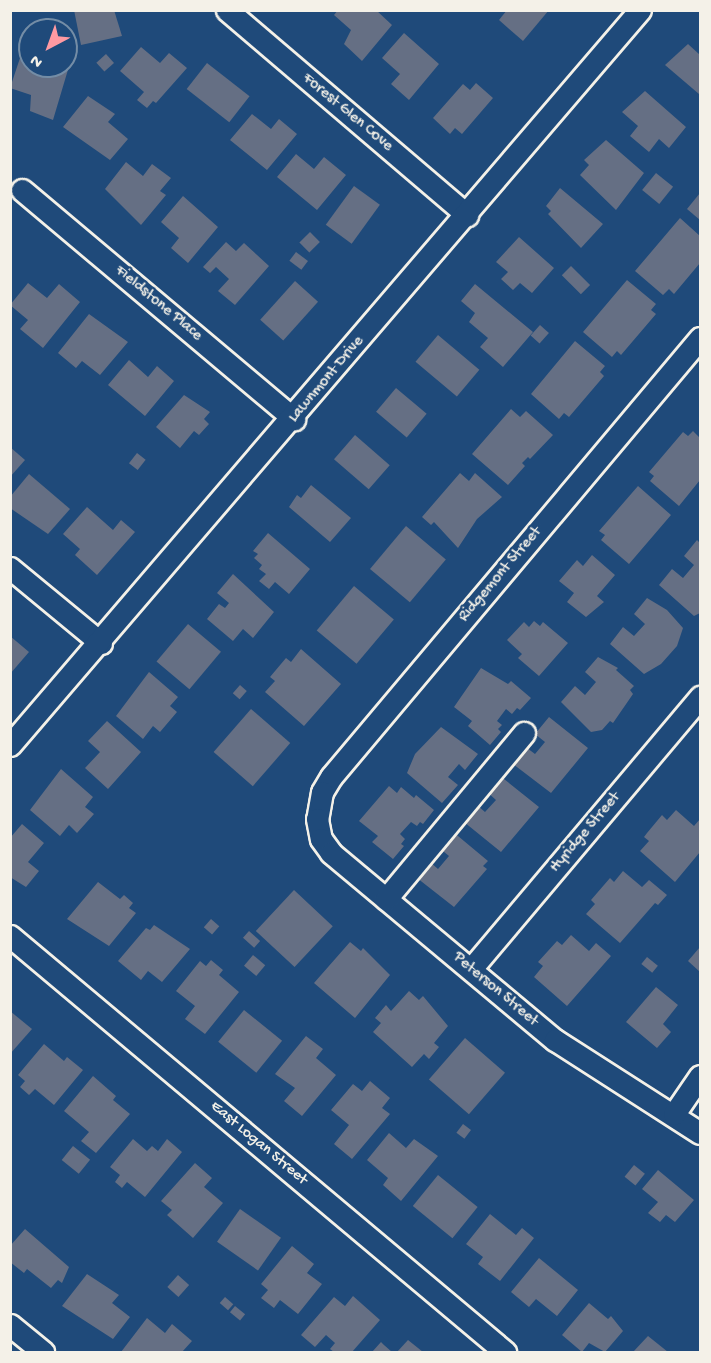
<!DOCTYPE html>
<html>
<head>
<meta charset="utf-8">
<style>
  body { margin:0 }
  #map { position:relative; width:711px; height:1363px; overflow:hidden; background:#1f4a7a; font-family:"Gochi Hand",sans-serif }
  div>[style] { position:absolute }
  [style*='--x'] { left:calc(var(--x)*1px); top:calc(var(--y)*1px); width:calc(var(--w)*1px); rotate:calc(var(--a)*1deg) }
  .building>* { inset:0; background:#656f84; transform-origin:0 0 }
  .roads { filter:drop-shadow(2px 0 #f4f1e8) drop-shadow(-2px 0 #f4f1e8) drop-shadow(0 2px #f4f1e8) drop-shadow(0 -2px #f4f1e8) }
  .minor>* { height:21px; margin:-10.5px; padding:0 10.5px; transform-origin:10.5px; border-radius:10.5px; background:#1f4a7a }
  span { translate:-50% -50%; white-space:nowrap; text-align:center; line-height:1.15; -webkit-text-stroke:4.5px #1f4a7a; paint-order:stroke }
  .street-label { font-size:16px; color:#f4f1e8 }
  .frame { position:absolute; inset:0; border:12px solid #f4f1e8; pointer-events:none }
  .north { position:absolute; left:18px; top:18px; width:60px; height:60px; box-sizing:border-box; background:#1f4a7a; border:2px solid #748da6; border-radius:50%; rotate:221deg; font-size:16px; font-weight:700; line-height:24px; text-align:center; color:#f4f1e8 }
  .north::after { content:''; display:block; margin:auto; width:21px; height:27px; background:#ff9aa2; clip-path:polygon(50% 0,100% 100%,50% 72%,0 100%) }
</style>
</head>
<body>
<div id="map">
  <div class="building">
    <div style="clip-path:polygon(74px 10px,114px 10px,122px 36px,81px 45px)"></div>
    <div style="clip-path:polygon(338px 10px,376px 10px,392px 25px,362px 61px,344px 44px,351px 30px,334px 15px)"></div>
    <div style="clip-path:polygon(507px 10px,549px 10px,523px 41px,499px 20px)"></div>
    <div style="clip-path:polygon(404px 33px,439px 64px,409px 100px,391px 84px,400px 74px,382px 58px)"></div>
    <div style="clip-path:polygon(688px 44px,700px 55px,699px 94px,665px 65px)"></div>
    <div style="clip-path:polygon(141px 47px,160px 63px,169px 53px,187px 68px,156px 103px,153px 101px,147px 108px,137px 100px,144px 92px,120px 71px)"></div>
    <div style="left:106px;top:54px;width:12px;height:13px;rotate:48deg"></div>
    <div style="clip-path:polygon(20px 58px,30px 62px,30px 66px,51px 69px,70px 63px,53px 120px,30px 111px,31px 95px,10px 88px)"></div>
    <div style="left:207px;top:63px;width:54px;height:33px;rotate:38deg"></div>
    <div style="clip-path:polygon(476px 83px,493px 98px,462px 134px,455px 128px,450px 134px,433px 118px,463px 84px,470px 90px)"></div>
    <div style="clip-path:polygon(645px 91px,686px 127px,669px 148px,659px 139px,649px 152px,630px 136px,638px 126px,622px 112px)"></div>
    <div style="clip-path:polygon(88px 96px,115px 114px,108px 122px,128px 139px,110px 160px,63px 127px)"></div>
    <div style="clip-path:polygon(252px 114px,271px 129px,279px 119px,297px 134px,267px 170px,230px 140px)"></div>
    <div style="clip-path:polygon(606px 140px,644px 173px,616px 210px,580px 175px,589px 165px,584px 160px)"></div>
    <div style="clip-path:polygon(296px 154px,314px 169px,324px 157px,346px 175px,317px 210px,277px 177px)"></div>
    <div style="clip-path:polygon(126px 162px,143px 176px,152px 164px,171px 178px,160px 191px,166px 195px,141px 225px,105px 189px)"></div>
    <div style="left:656px;top:173px;width:22px;height:22px;rotate:39deg"></div>
    <div style="left:354px;top:186px;width:32px;height:48px;rotate:36deg"></div>
    <div style="clip-path:polygon(560px 188px,603px 224px,581px 248px,548px 214px,551px 211px,546px 206px)"></div>
    <div style="clip-path:polygon(700px 193px,700px 220px,687px 209px)"></div>
    <div style="clip-path:polygon(183px 196px,218px 227px,188px 263px,171px 248px,179px 238px,161px 222px)"></div>
    <div style="clip-path:polygon(680px 218px,700px 236px,700px 263px,674px 294px,669px 289px,663px 295px,635px 271px)"></div>
    <div style="left:310px;top:232px;width:14px;height:15px;rotate:45deg"></div>
    <div style="clip-path:polygon(519px 237px,554px 268px,532px 293px,520px 283px,513px 290px,501px 279px,508px 272px,496px 262px)"></div>
    <div style="clip-path:polygon(226px 242px,236px 251px,244px 243px,269px 266px,235px 305px,218px 291px,229px 279px,216px 267px,210px 273px,203px 267px)"></div>
    <div style="left:296px;top:252px;width:15px;height:11px;rotate:37deg"></div>
    <div style="left:571px;top:266px;width:27px;height:13px;rotate:45deg"></div>
    <div style="clip-path:polygon(627px 280px,656px 304px,651px 310px,656px 314px,621px 355px,617px 351px,612px 357px,583px 332px)"></div>
    <div style="left:295px;top:281px;width:31px;height:52px;rotate:42deg"></div>
    <div style="clip-path:polygon(28px 283px,47px 298px,59px 284px,80px 302px,43px 348px,20px 329px,28px 320px,10px 305px)"></div>
    <div style="clip-path:polygon(475px 284px,533px 332px,503px 367px,480px 347px,488px 338px,469px 322px,475px 313px,461px 301px)"></div>
    <div style="clip-path:polygon(89px 314px,128px 342px,100px 375px,82px 361px,76px 368px,58px 353px)"></div>
    <div style="left:540px;top:325px;width:12px;height:14px;rotate:42deg"></div>
    <div style="left:438px;top:335px;width:54px;height:35px;rotate:40deg"></div>
    <div style="clip-path:polygon(575px 341px,605px 366px,600px 372px,604px 376px,569px 417px,564px 413px,559px 419px,531px 394px)"></div>
    <div style="clip-path:polygon(129px 360px,148px 377px,157px 366px,174px 381px,145px 416px,108px 385px)"></div>
    <div style="left:396px;top:388px;width:40px;height:31px;rotate:40deg"></div>
    <div style="clip-path:polygon(184px 395px,210px 412px,204px 419px,209px 424px,199px 435px,194px 431px,180px 448px,156px 427px)"></div>
    <div style="clip-path:polygon(511px 409px,520px 417px,526px 411px,553px 435px,530px 459px,528px 457px,522px 463px,525px 466px,508px 485px,472px 454px)"></div>
    <div style="clip-path:polygon(693px 431px,700px 438px,700px 480px,679px 506px,650px 481px,654px 476px,649px 472px,683px 432px,688px 436px)"></div>
    <div style="left:355px;top:435px;width:46px;height:32px;rotate:41deg"></div>
    <div style="clip-path:polygon(10px 447px,25px 460px,10px 477px)"></div>
    <div style="left:137px;top:453px;width:11px;height:13px;rotate:38deg"></div>
    <div style="clip-path:polygon(460px 473px,469px 481px,475px 473px,502px 497px,477px 519px,458px 548px,434px 522px,431px 525px,422px 517px)"></div>
    <div style="clip-path:polygon(29px 474px,70px 509px,48px 534px,10px 508px,10px 497px)"></div>
    <div style="clip-path:polygon(311px 485px,351px 518px,330px 542px,289px 507px,297px 495px,301px 498px)"></div>
    <div style="clip-path:polygon(638px 486px,671px 515px,629px 564px,601px 540px,605px 535px,599px 531px)"></div>
    <div style="clip-path:polygon(87px 507px,113px 530px,121px 520px,135px 532px,97px 575px,75px 555px,80px 549px,63px 534px)"></div>
    <div style="left:406px;top:526px;width:52px;height:56px;rotate:40deg"></div>
    <div style="clip-path:polygon(268px 533px,310px 569px,289px 594px,275px 582px,269px 589px,259px 581px,266px 574px,259px 569px,262px 565px,254px 558px,258px 554px,253px 551px)"></div>
    <div style="clip-path:polygon(697px 540px,700px 543px,700px 613px,694px 616px,659px 585px,672px 569px,683px 578px,694px 565px,684px 556px)"></div>
    <div style="clip-path:polygon(592px 555px,615px 575px,597px 596px,604px 602px,586px 617px,567px 602px,574px 593px,559px 581px,577px 560px,583px 566px)"></div>
    <div style="clip-path:polygon(233px 574px,274px 612px,253px 638px,243px 629px,233px 641px,207px 619px,219px 604px,225px 608px,229px 603px,217px 593px)"></div>
    <div style="left:354px;top:586px;width:52px;height:58px;rotate:40deg"></div>
    <div style="clip-path:polygon(647px 598px,667px 610px,683px 628px,677px 646px,661px 664px,644px 674px,610px 644px,623px 627px,634px 636px,645px 624px,634px 614px)"></div>
    <div style="clip-path:polygon(534px 621px,540px 626px,543px 622px,568px 643px,539px 676px,518px 658px,522px 654px,507px 640px,524px 622px,529px 627px)"></div>
    <div style="left:188px;top:624px;width:43px;height:49px;rotate:40deg"></div>
    <div style="clip-path:polygon(10px 636px,29px 652px,10px 674px)"></div>
    <div style="clip-path:polygon(301px 649px,341px 684px,304px 726px,265px 692px,275px 681px,270px 677px,286px 658px,291px 662px)"></div>
    <div style="clip-path:polygon(598px 657px,618px 668px,616px 670px,634px 686px,630px 690px,633px 694px,613px 723px,610px 721px,602px 730px,591px 732px,561px 702px,575px 686px,585px 695px,596px 682px,585px 672px)"></div>
    <div style="clip-path:polygon(481px 668px,508px 684px,511px 681px,531px 698px,520px 710px,517px 708px,512px 714px,506px 709px,497px 721px,502px 725px,498px 729px,501px 732px,490px 745px,468px 726px,472px 721px,454px 707px)"></div>
    <div style="clip-path:polygon(149px 672px,178px 697px,170px 706px,177px 712px,160px 732px,153px 726px,143px 739px,116px 716px)"></div>
    <div style="left:240px;top:685px;width:9px;height:11px;rotate:41deg"></div>
    <div style="left:251px;top:709px;width:52px;height:57px;rotate:41deg"></div>
    <div style="clip-path:polygon(549px 717px,588px 748px,551px 793px,513px 764px,527px 748px,535px 754px,545px 742px,535px 734px)"></div>
    <div style="clip-path:polygon(107px 721px,141px 752px,108px 789px,85px 768px,100px 752px,88px 741px)"></div>
    <div style="clip-path:polygon(441px 727px,478px 754px,465px 770px,459px 764px,448px 777px,458px 785px,442px 803px,407px 773px,415px 754px)"></div>
    <div style="clip-path:polygon(61px 769px,93px 797px,85px 807px,94px 814px,77px 833px,69px 825px,60px 836px,30px 810px)"></div>
    <div style="clip-path:polygon(499px 775px,539px 807px,501px 852px,464px 822px,478px 806px,485px 812px,496px 800px,486px 791px)"></div>
    <div style="clip-path:polygon(389px 786px,397px 793px,401px 787px,414px 798px,416px 795px,434px 810px,423px 824px,420px 822px,417px 826px,411px 822px,400px 834px,405px 839px,401px 844px,404px 846px,393px 859px,372px 842px,378px 836px,359px 821px)"></div>
    <div style="clip-path:polygon(676px 810px,694px 826px,700px 819px,700px 852px,675px 882px,640px 851px,649px 841px,644px 837px,647px 833px,662px 815px,667px 820px)"></div>
    <div style="clip-path:polygon(22px 824px,44px 843px,28px 862px,39px 871px,26px 887px,10px 877px,10px 838px)"></div>
    <div style="clip-path:polygon(452px 831px,488px 861px,483px 866px,487px 869px,454px 907px,417px 878px,430px 862px,438px 869px,449px 856px,438px 847px)"></div>
    <div style="clip-path:polygon(623px 871px,642px 887px,649px 880px,667px 895px,658px 905px,655px 903px,620px 943px,586px 914px,595px 904px,591px 900px,610px 878px,614px 882px)"></div>
    <div style="clip-path:polygon(98px 882px,120px 899px,124px 895px,133px 903px,129px 908px,136px 913px,109px 946px,67px 919px)"></div>
    <div style="left:294px;top:890px;width:53px;height:56px;rotate:43deg"></div>
    <div style="left:211px;top:919px;width:11px;height:11px;rotate:41deg"></div>
    <div style="clip-path:polygon(154px 925px,190px 949px,162px 982px,148px 971px,141px 980px,118px 961px,146px 928px,150px 930px)"></div>
    <div style="left:249px;top:931px;width:15px;height:9px;rotate:42deg"></div>
    <div style="clip-path:polygon(571px 935px,589px 951px,596px 943px,611px 956px,567px 1006px,534px 977px,543px 966px,538px 962px,557px 941px,562px 945px)"></div>
    <div style="clip-path:polygon(350px 942px,361px 951px,363px 948px,390px 975px,355px 1018px,314px 983px)"></div>
    <div style="clip-path:polygon(700px 947px,700px 972px,688px 961px)"></div>
    <div style="left:253px;top:955px;width:16px;height:14px;rotate:40deg"></div>
    <div style="left:647px;top:957px;width:14px;height:9px;rotate:39deg"></div>
    <div style="clip-path:polygon(211px 960px,223px 970px,219px 975px,239px 992px,205px 1034px,185px 1019px,195px 1006px,176px 991px,200px 961px,206px 966px)"></div>
    <div style="clip-path:polygon(656px 987px,678px 1005px,663px 1024px,671px 1032px,657px 1048px,626px 1022px)"></div>
    <div style="clip-path:polygon(409px 991px,419px 1000px,423px 996px,448px 1026px,434px 1043px,439px 1047px,429px 1059px,424px 1054px,412px 1067px,373px 1032px,381px 1023px,375px 1018px,386px 1005px,391px 1011px)"></div>
    <div style="left:244px;top:1010px;width:49px;height:41px;rotate:39deg"></div>
    <div style="clip-path:polygon(10px 1011px,32px 1029px,10px 1054px)"></div>
    <div style="clip-path:polygon(306px 1036px,323px 1049px,316px 1058px,336px 1075px,302px 1116px,284px 1101px,295px 1088px,275px 1074px)"></div>
    <div style="left:465px;top:1038px;width:53px;height:55px;rotate:41deg"></div>
    <div style="clip-path:polygon(44px 1044px,64px 1061px,67px 1057px,83px 1070px,54px 1105px,35px 1089px,29px 1095px,20px 1087px,25px 1081px,18px 1075px)"></div>
    <div style="clip-path:polygon(93px 1076px,116px 1096px,113px 1100px,130px 1114px,96px 1153px,81px 1141px,89px 1132px,64px 1111px)"></div>
    <div style="clip-path:polygon(370px 1081px,390px 1098px,382px 1108px,390px 1114px,352px 1159px,334px 1144px,349px 1125px,331px 1110px,353px 1084px,362px 1091px)"></div>
    <div style="left:463px;top:1124px;width:10px;height:11px;rotate:37deg"></div>
    <div style="clip-path:polygon(389px 1133px,406px 1148px,414px 1139px,438px 1156px,401px 1201px,383px 1185px,388px 1178px,367px 1160px)"></div>
    <div style="clip-path:polygon(133px 1139px,147px 1151px,152px 1146px,158px 1151px,167px 1139px,182px 1152px,145px 1197px,127px 1182px,122px 1188px,115px 1182px,120px 1175px,110px 1167px)"></div>
    <div style="left:73px;top:1146px;width:22px;height:18px;rotate:39deg"></div>
    <div style="clip-path:polygon(195px 1163px,212px 1178px,204px 1187px,223px 1203px,193px 1238px,167px 1215px,172px 1210px,161px 1201px)"></div>
    <div style="left:634px;top:1165px;width:14px;height:15px;rotate:39deg"></div>
    <div style="clip-path:polygon(658px 1170px,694px 1200px,675px 1222px,666px 1215px,660px 1222px,648px 1213px,658px 1202px,642px 1189px)"></div>
    <div style="left:438px;top:1175px;width:51px;height:40px;rotate:39deg"></div>
    <div style="left:240px;top:1209px;width:50px;height:40px;rotate:35deg"></div>
    <div style="clip-path:polygon(490px 1214px,516px 1235px,522px 1228px,534px 1238px,500px 1281px,478px 1264px,483px 1257px,466px 1244px)"></div>
    <div style="clip-path:polygon(25px 1229px,69px 1267px,62px 1283px,58px 1280px,51px 1288px,27px 1269px,24px 1273px,10px 1262px,10px 1246px)"></div>
    <div style="clip-path:polygon(292px 1246px,314px 1264px,307px 1273px,322px 1284px,298px 1314px,280px 1300px,274px 1308px,261px 1298px,268px 1290px,261px 1284px)"></div>
    <div style="clip-path:polygon(539px 1258px,578px 1290px,557px 1316px,536px 1299px,529px 1307px,511px 1292px)"></div>
    <div style="clip-path:polygon(87px 1274px,119px 1295px,112px 1303px,130px 1317px,113px 1339px,62px 1306px)"></div>
    <div style="left:178px;top:1275px;width:15px;height:16px;rotate:42deg"></div>
    <div style="clip-path:polygon(353px 1296px,380px 1320px,352px 1352px,334px 1352px,330px 1349px,335px 1343px,326px 1335px,315px 1347px,301px 1335px,334px 1297px,345px 1306px)"></div>
    <div style="left:225px;top:1297px;width:11px;height:8px;rotate:41deg"></div>
    <div style="clip-path:polygon(589px 1303px,608px 1319px,611px 1316px,623px 1331px,605px 1352px,589px 1343px,582px 1352px,562px 1335px)"></div>
    <div style="left:235px;top:1306px;width:13px;height:8px;rotate:39deg"></div>
    <div style="clip-path:polygon(147px 1318px,165px 1333px,172px 1324px,192px 1341px,182px 1352px,121px 1352px)"></div>
    <div style="clip-path:polygon(648px 1336px,668px 1352px,633px 1352px)"></div>
    <div style="clip-path:polygon(408px 1340px,423px 1352px,397px 1352px)"></div>
    <div style="clip-path:polygon(381px 1342px,384px 1345px,392px 1352px,372px 1352px)"></div>
  </div>
  <div class="roads">
    <div class="minor">
      <div style="--x:227;--y:10;--w:316;--a:40.5"></div>
      <div style="--x:22;--y:190;--w:356;--a:40.1"></div>
      <div style="--x:700;--y:338;--w:573;--a:130.05"></div>
      <div style="--x:331;--y:777;--w:17;--a:121"></div>
      <div style="--x:322;--y:792;--w:27;--a:100"></div>
      <div style="--x:317;--y:819;--w:20;--a:79"></div>
      <div style="--x:321;--y:839;--w:17;--a:54"></div>
      <div style="--x:331;--y:853;--w:292;--a:39.9"></div>
      <div style="--x:555;--y:1040;--w:172;--a:32.7"></div>
      <div style="--x:10;--y:568;--w:118;--a:39.5"></div>
      <div style="--x:10;--y:745;--w:968;--a:-49.4"></div>
      <div style="--x:386;--y:899;--w:216;--a:-50.3"></div>
      <div style="--x:10;--y:936;--w:647;--a:40.04"></div>
      <div style="--x:471;--y:969;--w:356;--a:-49.9"></div>
      <div style="--x:674;--y:1114;--w:46;--a:-55.6"></div>
      <div style="--x:10;--y:1325;--w:43;--a:39.3"></div>
    </div>
  </div>
  <div class="street-label">
    <span style="left:347px;top:113px;rotate:40deg">Forest Glen Cove</span>
    <span style="left:158px;top:304px;rotate:40deg">Fieldstone Place</span>
    <span style="left:327px;top:380px;rotate:-50deg">Lawnmont Drive</span>
    <span style="left:501px;top:575px;rotate:-50deg">Ridgemont Street</span>
    <span style="left:586px;top:833px;rotate:-50deg">Hyridge Street</span>
    <span style="left:495px;top:990px;rotate:40deg">Peterson Street</span>
    <span style="left:258px;top:1144px;rotate:40deg">East Logan Street</span>
  </div>
  <div class="frame"></div>
  <div class="north">N</div>
</div>
</body>
</html>
